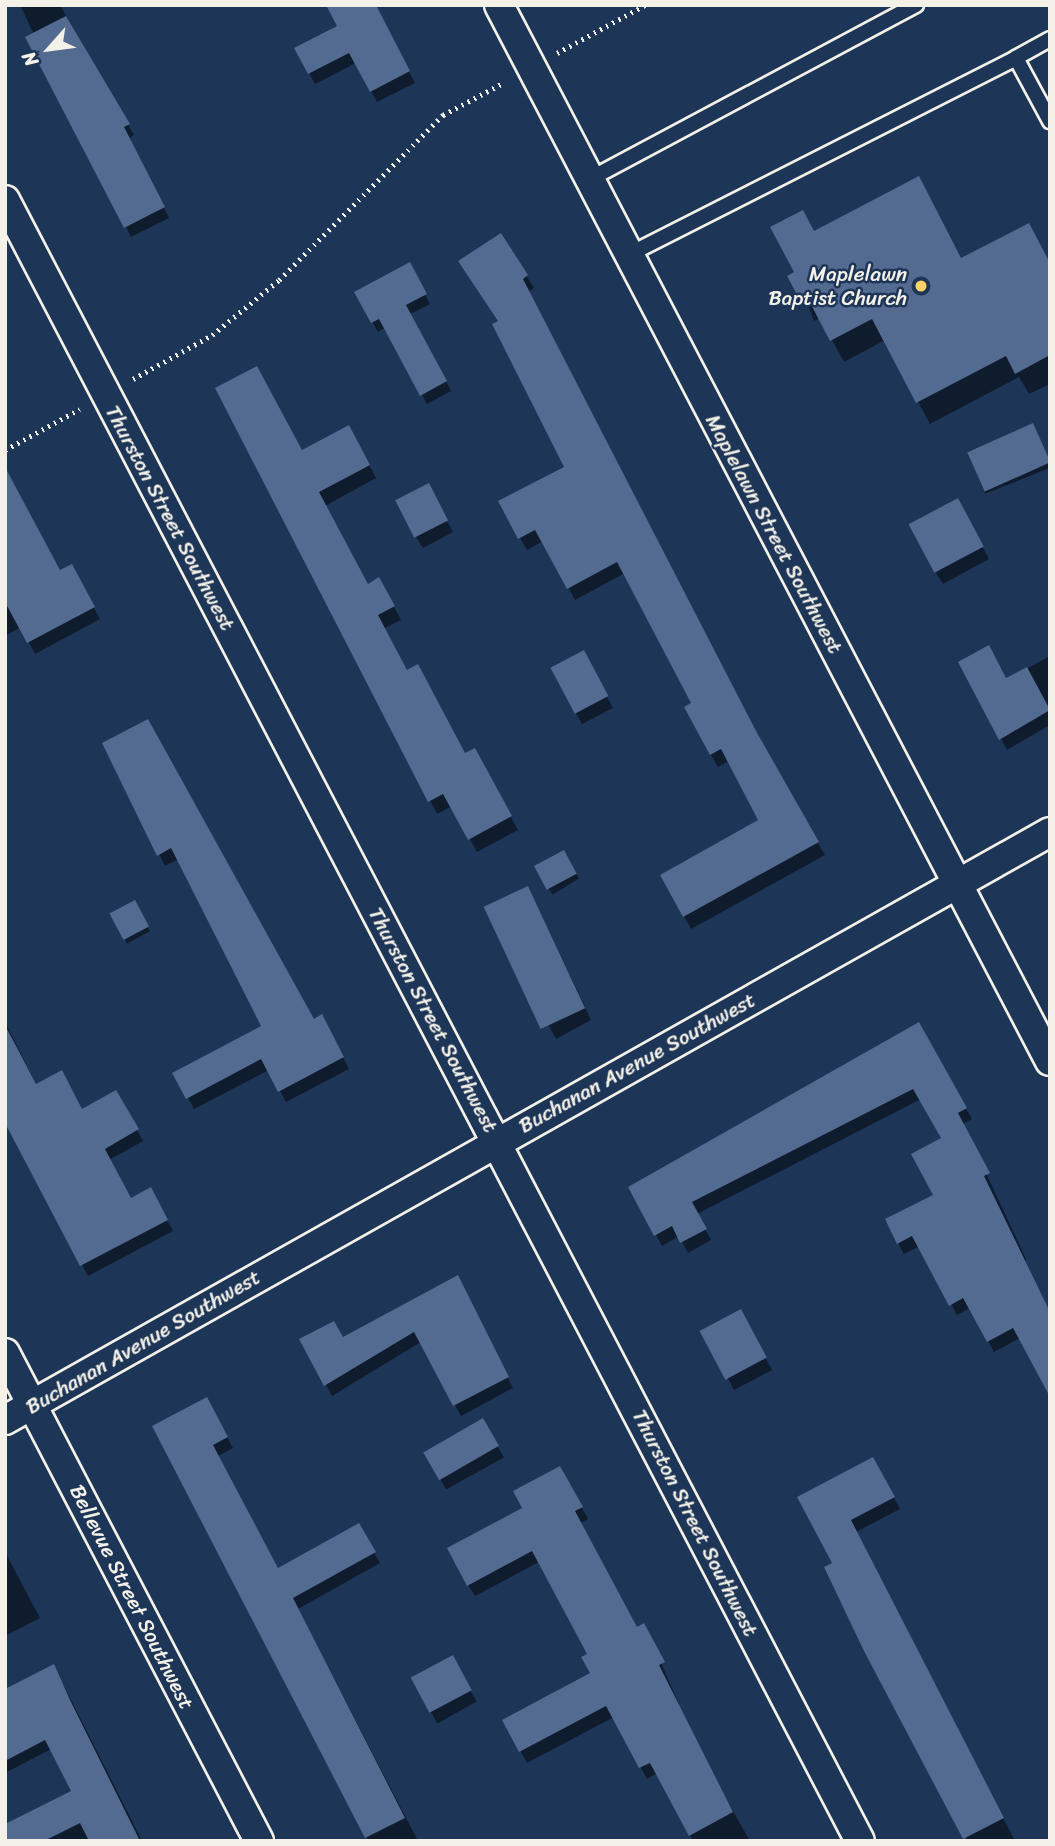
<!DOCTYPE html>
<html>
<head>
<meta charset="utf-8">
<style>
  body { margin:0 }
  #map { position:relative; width:1055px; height:1846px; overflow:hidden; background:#1d3557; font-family:Sriracha,sans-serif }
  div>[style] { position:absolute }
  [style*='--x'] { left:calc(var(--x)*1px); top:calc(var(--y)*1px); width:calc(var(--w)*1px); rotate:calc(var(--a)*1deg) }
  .shadow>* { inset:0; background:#0007; transform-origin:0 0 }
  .building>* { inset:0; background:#536a91; transform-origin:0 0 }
  .path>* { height:4.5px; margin-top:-2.25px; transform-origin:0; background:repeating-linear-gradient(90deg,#f4f1e8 0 2px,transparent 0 7px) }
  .roads { filter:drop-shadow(2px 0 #f4f1e8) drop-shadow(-2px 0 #f4f1e8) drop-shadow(0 2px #f4f1e8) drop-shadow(0 -2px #f4f1e8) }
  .service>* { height:14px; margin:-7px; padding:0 7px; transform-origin:7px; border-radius:7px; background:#1d3557 }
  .minor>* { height:28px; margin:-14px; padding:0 14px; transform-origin:14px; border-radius:14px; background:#1d3557 }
  .dots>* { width:19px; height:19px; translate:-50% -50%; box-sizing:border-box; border:4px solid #1d3557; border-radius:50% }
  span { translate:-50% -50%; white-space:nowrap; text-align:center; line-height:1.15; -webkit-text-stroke:5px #1d3557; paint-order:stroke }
  .poi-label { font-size:21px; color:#f4f1e8 }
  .right { translate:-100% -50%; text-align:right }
  .street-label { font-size:21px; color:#f4f1e8 }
  .frame { position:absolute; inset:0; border:7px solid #f4f1e8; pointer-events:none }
  .north { position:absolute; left:14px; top:14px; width:70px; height:70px; -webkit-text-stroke:5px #1d3557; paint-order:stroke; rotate:242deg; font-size:19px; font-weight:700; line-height:28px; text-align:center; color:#f4f1e8 }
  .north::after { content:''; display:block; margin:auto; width:24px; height:32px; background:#f4f1e8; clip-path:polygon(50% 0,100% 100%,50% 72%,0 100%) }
</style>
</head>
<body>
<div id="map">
  <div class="shadow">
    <div style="clip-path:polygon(20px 5px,60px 5px,134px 135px,129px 138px,169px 218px,131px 237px)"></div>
    <div style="clip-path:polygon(374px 5px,415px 83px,377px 102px,356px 63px,315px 84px,296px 49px)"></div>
    <div style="clip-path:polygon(814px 233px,962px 260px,1050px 264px,1050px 384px,1029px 394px,1019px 377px,930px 424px,885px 340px,844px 362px,820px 318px,814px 321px,796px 272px)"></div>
    <div style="clip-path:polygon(501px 235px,534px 288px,528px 292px,762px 746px,825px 855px,691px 929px,662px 876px,761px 820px,729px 761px,718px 767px,711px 755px,686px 708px,693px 704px,625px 573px,575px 600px,543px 541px,527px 550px,520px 538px,566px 467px,499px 322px)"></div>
    <div style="clip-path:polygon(409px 265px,430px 304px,410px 314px,451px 391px,427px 404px,386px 327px,378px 332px,356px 293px)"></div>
    <div style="clip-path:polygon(218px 389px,302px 452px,356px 440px,376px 478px,325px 506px,367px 586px,386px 592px,401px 620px,383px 629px,407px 672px,465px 755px,474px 750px,518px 830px,477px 852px,452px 806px,437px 814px)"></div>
    <div style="left:1033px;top:425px;width:46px;height:70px;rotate:68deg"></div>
    <div style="clip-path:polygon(434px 497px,453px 532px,423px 548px,416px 537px)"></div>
    <div style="clip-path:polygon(964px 512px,989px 559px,943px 584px,936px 573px)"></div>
    <div style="clip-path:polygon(60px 572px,77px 577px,100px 619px,35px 654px,21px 627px,5px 636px,5px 585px)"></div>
    <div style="clip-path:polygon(1050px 656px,1050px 725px,1007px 750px,960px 662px,1006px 680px)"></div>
    <div style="clip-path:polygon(589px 664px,613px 708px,582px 724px,552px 669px)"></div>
    <div style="clip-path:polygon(105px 744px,313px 1021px,328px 1028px,349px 1069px,286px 1102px,269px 1070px,194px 1109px,175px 1074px,263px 1027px,179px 859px,165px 866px)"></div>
    <div style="left:563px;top:852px;width:31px;height:31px;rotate:59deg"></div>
    <div style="clip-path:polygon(534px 899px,591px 1020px,556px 1039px,488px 910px)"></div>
    <div style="left:135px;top:903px;width:32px;height:26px;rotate:62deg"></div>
    <div style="clip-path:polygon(5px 1022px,37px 1086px,82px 1111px,116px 1092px,143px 1141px,109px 1160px,131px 1200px,150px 1190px,173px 1231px,88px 1276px,5px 1121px)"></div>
    <div style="clip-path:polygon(918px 1025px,972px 1119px,963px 1124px,1026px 1259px,1020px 1338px,994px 1352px,970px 1308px,957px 1315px,920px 1246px,904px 1254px,898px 1243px,935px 1195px,943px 1139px,921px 1099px,697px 1214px,711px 1240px,688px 1253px,679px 1236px,662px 1246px,630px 1187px)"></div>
    <div style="clip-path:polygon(463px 1288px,513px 1388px,461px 1416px,421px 1342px,332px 1396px,302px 1340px,342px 1339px)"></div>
    <div style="clip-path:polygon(747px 1323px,772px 1370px,734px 1390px,728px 1379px)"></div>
    <div style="clip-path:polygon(207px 1400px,233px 1448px,218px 1456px,277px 1570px,358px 1525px,380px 1563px,298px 1609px,418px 1841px,369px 1841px,155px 1427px)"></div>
    <div style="left:483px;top:1420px;width:43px;height:66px;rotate:61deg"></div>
    <div style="clip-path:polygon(879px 1470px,900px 1509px,856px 1532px,1015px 1841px,968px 1841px,826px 1568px,834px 1563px,799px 1498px)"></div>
    <div style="clip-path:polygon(566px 1479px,588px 1519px,580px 1523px,637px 1629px,650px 1637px,700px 1753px,750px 1841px,693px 1841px,657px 1773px,647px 1779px,614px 1717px,527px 1763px,504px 1720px,592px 1674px,589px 1655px,539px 1562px,475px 1596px,468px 1585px,524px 1509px)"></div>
    <div style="clip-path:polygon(5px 1552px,40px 1618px,5px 1636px)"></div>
    <div style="left:452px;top:1657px;width:51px;height:45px;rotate:61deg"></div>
    <div style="clip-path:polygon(59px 1676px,142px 1841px,18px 1841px,73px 1792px,51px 1749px,5px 1773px,5px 1732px)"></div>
  </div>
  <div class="building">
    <div style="clip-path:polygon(326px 5px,376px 5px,410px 71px,370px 92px,349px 53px,308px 74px,294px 48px,337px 26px)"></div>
    <div style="clip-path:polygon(66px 16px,130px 124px,124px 127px,165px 207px,124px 228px,25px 37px)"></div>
    <div style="clip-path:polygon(919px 176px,961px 258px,1029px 223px,1050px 263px,1050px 355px,1015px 374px,1006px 356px,916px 403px,872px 319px,830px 341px,807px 297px,800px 300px,787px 276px,794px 272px,770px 227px,803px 210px,814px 231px)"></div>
    <div style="clip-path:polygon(501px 233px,528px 275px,523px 279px,756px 731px,819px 842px,683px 917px,660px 875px,758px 820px,721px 749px,710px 755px,684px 707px,691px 703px,617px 562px,567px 589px,535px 530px,518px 539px,498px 501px,564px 467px,492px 324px,498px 321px,458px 261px)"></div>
    <div style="clip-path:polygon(410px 262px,427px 294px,406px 305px,447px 381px,420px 396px,379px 319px,371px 323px,354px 292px)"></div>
    <div style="clip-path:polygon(257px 366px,302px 450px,349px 425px,370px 465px,319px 492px,368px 584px,379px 577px,395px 606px,378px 615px,407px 670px,418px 664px,465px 753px,475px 748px,512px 816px,468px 840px,443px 794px,428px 802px,215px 388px)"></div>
    <div style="left:1033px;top:423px;width:43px;height:72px;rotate:66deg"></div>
    <div style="clip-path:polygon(5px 467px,60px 570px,72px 564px,95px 607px,27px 643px,5px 602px)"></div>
    <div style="left:429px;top:483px;width:42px;height:38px;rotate:63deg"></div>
    <div style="left:958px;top:498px;width:55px;height:56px;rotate:62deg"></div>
    <div style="clip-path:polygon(989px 645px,1006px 678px,1027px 667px,1050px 710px,999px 740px,958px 662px)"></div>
    <div style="left:584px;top:650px;width:52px;height:38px;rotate:62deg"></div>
    <div style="clip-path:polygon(148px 719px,314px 1019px,322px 1014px,344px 1057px,278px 1092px,261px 1059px,186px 1099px,172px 1073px,261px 1026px,171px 848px,157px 856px,102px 743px)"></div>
    <div style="left:564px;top:850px;width:27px;height:34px;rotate:62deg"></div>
    <div style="left:528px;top:886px;width:135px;height:49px;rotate:65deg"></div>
    <div style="left:135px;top:900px;width:30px;height:29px;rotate:62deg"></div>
    <div style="clip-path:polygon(919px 1022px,967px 1108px,958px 1113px,990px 1173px,984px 1176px,1050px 1312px,1050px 1397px,1013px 1328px,987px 1342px,963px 1298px,949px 1306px,912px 1236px,897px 1244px,885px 1219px,933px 1195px,911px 1154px,941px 1138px,913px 1089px,692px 1202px,707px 1229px,680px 1243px,672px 1226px,654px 1236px,628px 1187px)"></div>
    <div style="clip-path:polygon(5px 1025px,36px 1084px,62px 1070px,82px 1109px,116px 1090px,139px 1129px,105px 1149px,131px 1198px,151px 1187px,168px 1220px,80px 1266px,5px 1123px)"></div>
    <div style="clip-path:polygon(458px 1275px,509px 1377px,453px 1406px,414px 1332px,324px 1386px,299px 1339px,334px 1321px,343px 1337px)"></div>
    <div style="left:741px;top:1309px;width:55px;height:47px;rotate:62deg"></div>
    <div style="clip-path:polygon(207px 1397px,228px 1437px,213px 1445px,278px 1568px,359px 1523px,376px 1552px,293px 1598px,405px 1818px,365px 1838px,152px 1426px)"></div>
    <div style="left:483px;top:1418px;width:32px;height:69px;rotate:60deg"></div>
    <div style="clip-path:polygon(873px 1457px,895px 1497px,851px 1520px,1004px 1818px,963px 1839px,864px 1651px,824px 1567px,832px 1563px,797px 1497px)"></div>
    <div style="clip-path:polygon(560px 1466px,583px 1507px,575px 1511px,637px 1627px,644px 1623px,665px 1662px,659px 1665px,733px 1812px,689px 1836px,650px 1763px,639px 1768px,606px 1706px,519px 1752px,502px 1720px,590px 1673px,581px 1657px,587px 1654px,532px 1551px,467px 1586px,447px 1548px,522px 1508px,513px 1491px)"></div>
    <div style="left:453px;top:1655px;width:40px;height:48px;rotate:62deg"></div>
    <div style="clip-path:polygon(54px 1664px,71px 1702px,140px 1841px,89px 1841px,80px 1823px,44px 1841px,5px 1841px,5px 1824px,71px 1791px,45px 1740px,5px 1761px,5px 1689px)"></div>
  </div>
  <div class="path">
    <div style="--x:557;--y:53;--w:100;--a:-28.6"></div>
    <div style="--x:133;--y:379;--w:90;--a:-29.1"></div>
    <div style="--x:212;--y:335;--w:87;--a:-39.4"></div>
    <div style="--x:279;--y:280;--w:233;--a:-45.2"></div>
    <div style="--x:443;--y:115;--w:68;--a:-28.1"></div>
    <div style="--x:5;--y:450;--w:85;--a:-28.7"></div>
  </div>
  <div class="roads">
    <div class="service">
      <div style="--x:1050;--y:39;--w:39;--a:151"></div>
      <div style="--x:1016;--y:58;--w:72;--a:61.6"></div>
      <div style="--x:588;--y:180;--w:372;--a:-28.1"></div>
      <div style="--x:628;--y:255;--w:435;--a:-26.9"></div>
    </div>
    <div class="minor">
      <div style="--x:499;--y:5;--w:1191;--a:62.45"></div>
      <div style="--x:5;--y:200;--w:1850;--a:62.48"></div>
      <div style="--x:5;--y:1353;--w:550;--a:62.5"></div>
      <div style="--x:5;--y:1420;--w:1199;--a:-29.37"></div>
    </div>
  </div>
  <div class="dots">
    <div style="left:921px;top:286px;background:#ffd166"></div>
  </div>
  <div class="poi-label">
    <span class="right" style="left:907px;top:286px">Maplelawn<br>Baptist Church</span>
  </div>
  <div class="street-label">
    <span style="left:170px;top:518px;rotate:62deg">Thurston Street Southwest</span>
    <span style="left:774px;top:534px;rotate:62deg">Maplelawn Street Southwest</span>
    <span style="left:433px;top:1020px;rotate:62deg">Thurston Street Southwest</span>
    <span style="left:637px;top:1063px;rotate:-29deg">Buchanan Avenue Southwest</span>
    <span style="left:143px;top:1342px;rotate:-30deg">Buchanan Avenue Southwest</span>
    <span style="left:695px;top:1523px;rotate:63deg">Thurston Street Southwest</span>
    <span style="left:132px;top:1597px;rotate:63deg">Bellevue Street Southwest</span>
  </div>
  <div class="frame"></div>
  <div class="north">N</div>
</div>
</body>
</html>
